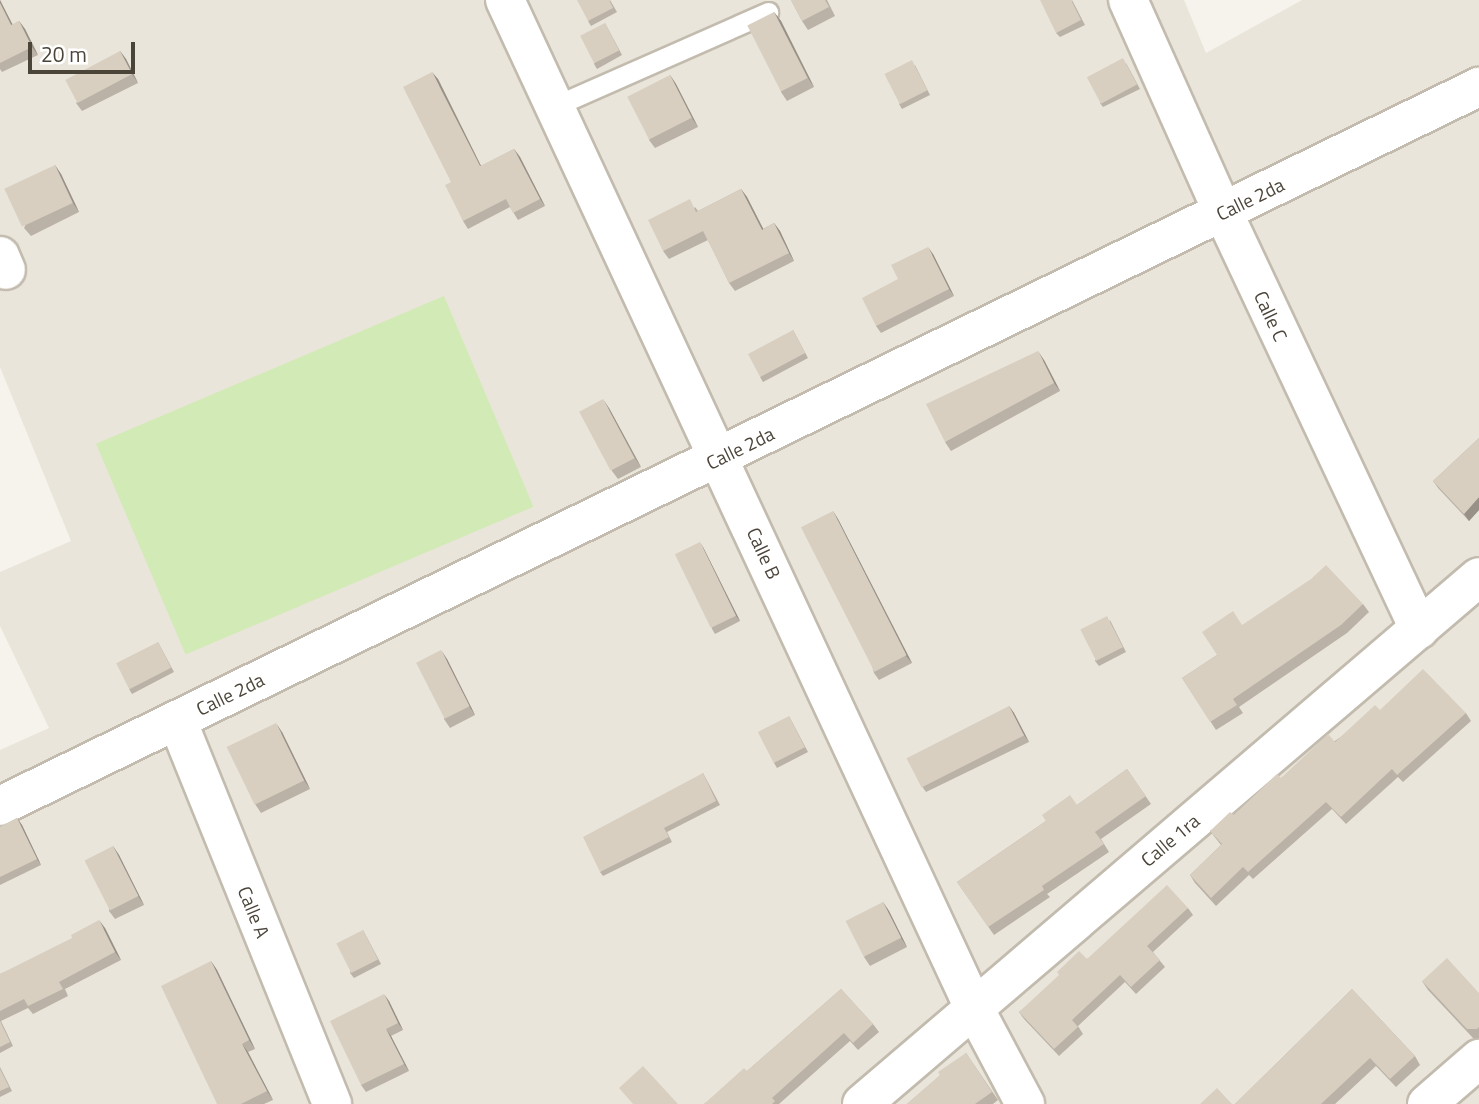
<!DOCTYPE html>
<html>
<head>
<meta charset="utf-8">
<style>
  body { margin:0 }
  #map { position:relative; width:1479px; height:1104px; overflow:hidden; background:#f6f3ec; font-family:"Titillium Web",sans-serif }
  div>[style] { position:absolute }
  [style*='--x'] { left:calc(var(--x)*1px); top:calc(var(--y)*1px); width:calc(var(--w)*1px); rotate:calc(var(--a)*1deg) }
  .residential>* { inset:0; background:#eae5da }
  .green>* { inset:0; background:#d2eab5; transform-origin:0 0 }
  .roads { filter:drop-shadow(2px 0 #c2bbae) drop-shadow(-2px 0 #c2bbae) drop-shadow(0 2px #c2bbae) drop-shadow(0 -2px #c2bbae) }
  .service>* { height:19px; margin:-9.5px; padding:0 9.5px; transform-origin:9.5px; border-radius:9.5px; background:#fff }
  .minor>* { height:38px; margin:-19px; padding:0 19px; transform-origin:19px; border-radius:19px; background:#fff }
  .wall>* { inset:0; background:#bab2a6 }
  .shaded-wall>* { inset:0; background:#979187 }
  .building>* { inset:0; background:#d8cfc1; transform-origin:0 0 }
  span { translate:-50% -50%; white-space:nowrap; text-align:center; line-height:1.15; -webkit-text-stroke:7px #fff; paint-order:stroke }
  .street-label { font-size:19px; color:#4b4439 }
  .scale { position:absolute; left:28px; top:42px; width:107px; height:32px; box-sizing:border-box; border:4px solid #4b4439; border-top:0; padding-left:9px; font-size:21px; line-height:24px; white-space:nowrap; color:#4b4439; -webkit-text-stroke:5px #fff; paint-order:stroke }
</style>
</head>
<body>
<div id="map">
  <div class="residential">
    <div style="clip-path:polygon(0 0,1184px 0,1206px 53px,1302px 0,1479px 0,1479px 1104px,0 1104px,0 750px,49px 728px,0 626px,0 572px,71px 541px,0 367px)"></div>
  </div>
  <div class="green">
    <div style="left:444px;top:296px;width:229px;height:378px;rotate:67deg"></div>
  </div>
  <div class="roads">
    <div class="service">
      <div style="--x:555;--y:106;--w:233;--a:-23.8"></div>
    </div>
    <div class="minor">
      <div style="--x:505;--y:0;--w:1110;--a:65.05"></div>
      <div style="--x:973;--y:1006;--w:111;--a:62"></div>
      <div style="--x:1128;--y:0;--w:232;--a:65.9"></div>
      <div style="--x:1223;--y:212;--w:461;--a:64.8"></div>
      <div style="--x:0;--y:256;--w:15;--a:67"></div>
      <div style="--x:177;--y:720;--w:414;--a:68"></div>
      <div style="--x:0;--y:806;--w:1645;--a:-25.93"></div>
      <div style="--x:862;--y:1104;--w:811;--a:-40.5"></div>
      <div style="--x:1427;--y:1104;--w:69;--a:-40.9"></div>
    </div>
  </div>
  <div class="wall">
    <div style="clip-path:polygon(0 0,12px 25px,19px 21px,25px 29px,38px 55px,2px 72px,0 69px)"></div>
    <div style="clip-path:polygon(610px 0,617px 12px,591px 26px,588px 21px)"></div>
    <div style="clip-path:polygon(791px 0,827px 0,835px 16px,808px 30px,802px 21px)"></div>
    <div style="clip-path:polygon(1072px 0,1085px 25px,1060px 37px,1056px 33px)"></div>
    <div style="clip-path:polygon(774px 12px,781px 21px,814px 87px,787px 101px,781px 92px)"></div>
    <div style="clip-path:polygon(605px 23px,622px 55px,597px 69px,594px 64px)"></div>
    <div style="clip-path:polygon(120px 51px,126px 59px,138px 83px,82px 111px,76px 103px)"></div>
    <div style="clip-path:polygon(1126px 63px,1140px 89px,1103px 107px,1100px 103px)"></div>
    <div style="clip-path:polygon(915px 65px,930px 95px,902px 109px,899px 104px)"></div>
    <div style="clip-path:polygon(670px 75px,676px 84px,698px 127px,655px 148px,649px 140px)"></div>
    <div style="clip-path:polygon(438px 79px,481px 166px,514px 149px,520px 157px,545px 206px,518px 220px,510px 207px,468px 229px,463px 221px,451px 182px)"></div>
    <div style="clip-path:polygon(55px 165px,61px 174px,79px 212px,31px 236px,24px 228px)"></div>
    <div style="clip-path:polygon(741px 189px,747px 197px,763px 229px,774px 223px,780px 231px,794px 261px,735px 291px,729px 283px,708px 240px,669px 259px,663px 251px,695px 207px,698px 211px)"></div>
    <div style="clip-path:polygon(933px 254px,954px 296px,881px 333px,876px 326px,898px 279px)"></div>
    <div style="clip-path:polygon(793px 330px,808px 358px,763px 382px,760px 377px)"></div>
    <div style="clip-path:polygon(1044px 360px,1060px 391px,951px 451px,945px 442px)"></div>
    <div style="clip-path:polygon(609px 408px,641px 467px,618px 479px,612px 471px)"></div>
    <div style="clip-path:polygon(1479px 438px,1479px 510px,1469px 521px,1438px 488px,1433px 481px)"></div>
    <div style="clip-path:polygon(833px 511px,838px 519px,912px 663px,879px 680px,874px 673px)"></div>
    <div style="clip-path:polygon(703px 547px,740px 621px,715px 634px,712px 629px)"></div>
    <div style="clip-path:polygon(1363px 604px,1369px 612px,1347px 633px,1239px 707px,1243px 713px,1216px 730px,1182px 678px,1217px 655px,1243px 625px)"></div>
    <div style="clip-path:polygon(1110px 620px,1126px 652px,1099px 666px,1095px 661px)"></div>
    <div style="clip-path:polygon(158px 642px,174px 672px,132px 694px,129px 689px)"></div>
    <div style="clip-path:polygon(447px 659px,475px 715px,450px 728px,444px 719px)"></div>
    <div style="clip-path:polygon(1009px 706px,1014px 713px,1029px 742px,926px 792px,921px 785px)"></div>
    <div style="clip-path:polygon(1380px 710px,1466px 713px,1471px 721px,1403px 782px,1398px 777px,1346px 824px,1332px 809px,1253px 879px,1249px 875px,1216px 906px,1195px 883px,1190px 875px,1221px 845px,1210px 831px,1234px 815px,1281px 778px)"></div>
    <div style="clip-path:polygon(789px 716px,808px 752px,777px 768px,774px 763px)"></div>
    <div style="clip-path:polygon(282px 732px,310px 789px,261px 813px,255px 804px)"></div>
    <div style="clip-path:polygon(1127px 769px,1151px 804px,1101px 839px,1109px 852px,1047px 894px,1050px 897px,994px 935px,957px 882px,1046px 821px,1077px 805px)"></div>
    <div style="clip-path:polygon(703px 773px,720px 805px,667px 832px,672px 842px,603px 876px,600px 872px)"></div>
    <div style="clip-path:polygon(17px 818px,22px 825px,41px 865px,0 885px,0 827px)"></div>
    <div style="clip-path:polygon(113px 846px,119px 855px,144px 905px,115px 919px,109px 911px)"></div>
    <div style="clip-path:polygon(883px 902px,889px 911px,907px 947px,870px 966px,864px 957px)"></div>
    <div style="clip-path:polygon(1188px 908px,1193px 915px,1153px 952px,1165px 967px,1136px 994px,1125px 982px,1078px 1026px,1083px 1034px,1059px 1056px,1024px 1019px,1019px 1012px,1087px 959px)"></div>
    <div style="clip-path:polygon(105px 928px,121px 960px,65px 989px,68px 996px,33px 1014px,28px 1008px,1px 1021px,13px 1046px,0 1053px,0 974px)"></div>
    <div style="clip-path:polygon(363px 930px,381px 964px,354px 978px,350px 973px)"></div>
    <div style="clip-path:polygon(211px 961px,217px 970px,255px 1049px,248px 1052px,273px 1100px,264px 1104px,217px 1104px)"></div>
    <div style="clip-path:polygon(1422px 981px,1479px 993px,1479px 1038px,1473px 1038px,1428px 990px)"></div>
    <div style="clip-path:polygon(841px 989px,873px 1024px,879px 1032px,858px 1050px,850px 1041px,779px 1104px,704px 1104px,747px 1071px)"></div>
    <div style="clip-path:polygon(1352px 989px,1415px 1056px,1420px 1065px,1396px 1087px,1376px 1066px,1335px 1104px,1235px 1104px)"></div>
    <div style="clip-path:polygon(389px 1001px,403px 1030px,391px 1036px,409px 1071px,366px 1092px,361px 1085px)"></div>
    <div style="clip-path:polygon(966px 1053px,998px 1100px,993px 1104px,907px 1104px)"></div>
    <div style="clip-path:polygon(0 1067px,12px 1091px,0 1097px)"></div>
  </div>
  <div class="shaded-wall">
    <div style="clip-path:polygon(0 0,17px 33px,11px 25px,0 3px)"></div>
    <div style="clip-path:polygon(774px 12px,781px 21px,814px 87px,808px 78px)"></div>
    <div style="clip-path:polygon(19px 21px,25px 29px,38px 55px,32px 47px)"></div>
    <div style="clip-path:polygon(120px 51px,126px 59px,138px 83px,132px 74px)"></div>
    <div style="clip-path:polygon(432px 72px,438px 79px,485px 174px,480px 166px)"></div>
    <div style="clip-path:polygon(670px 75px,676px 84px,698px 127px,692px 118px)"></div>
    <div style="clip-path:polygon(514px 149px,520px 157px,545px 206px,540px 199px)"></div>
    <div style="clip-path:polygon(55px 165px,61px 174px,79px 212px,73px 203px)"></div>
    <div style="clip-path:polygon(741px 189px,747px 197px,768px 238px,762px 230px)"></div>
    <div style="clip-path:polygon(774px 223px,780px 231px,794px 261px,789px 253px)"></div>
    <div style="clip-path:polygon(928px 247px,933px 254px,954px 296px,949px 289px)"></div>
    <div style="clip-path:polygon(1038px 351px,1044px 360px,1060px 391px,1054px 383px)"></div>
    <div style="clip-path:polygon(603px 399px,609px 408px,641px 467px,635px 458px)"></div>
    <div style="clip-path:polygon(1479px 497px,1479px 510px,1469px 521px,1464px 514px)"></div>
    <div style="clip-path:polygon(833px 511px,838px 519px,912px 663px,906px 656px)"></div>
    <div style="clip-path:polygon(700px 542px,703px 547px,740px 621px,736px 616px)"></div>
    <div style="clip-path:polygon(441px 650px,447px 659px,475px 715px,469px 706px)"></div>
    <div style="clip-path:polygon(1009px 706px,1014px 713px,1029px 742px,1024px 735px)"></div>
    <div style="clip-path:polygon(276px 723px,282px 732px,310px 789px,304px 780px)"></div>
    <div style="clip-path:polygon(17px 818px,22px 825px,41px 865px,37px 859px)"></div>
    <div style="clip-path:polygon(113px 846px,119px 855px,144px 905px,138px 896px)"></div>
    <div style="clip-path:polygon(883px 902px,889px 911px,907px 947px,901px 938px)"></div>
    <div style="clip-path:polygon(99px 920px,105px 928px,121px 960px,115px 952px)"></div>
    <div style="clip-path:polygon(211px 961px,217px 970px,255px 1049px,249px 1040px)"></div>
    <div style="clip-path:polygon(384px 994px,389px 1001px,403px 1030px,398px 1023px)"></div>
    <div style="clip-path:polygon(386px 1029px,391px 1036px,409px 1071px,404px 1064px)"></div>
    <div style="clip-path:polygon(242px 1044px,248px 1052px,273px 1100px,267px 1091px)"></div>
  </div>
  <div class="building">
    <div style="clip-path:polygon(577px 0,609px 0,613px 8px,588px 21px)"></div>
    <div style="clip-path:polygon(791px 0,825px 0,829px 7px,802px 21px)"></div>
    <div style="clip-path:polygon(1040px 0,1071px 0,1081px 20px,1056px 33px)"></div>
    <div style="clip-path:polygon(0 3px,11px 25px,19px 21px,32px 47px,0 63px)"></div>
    <div style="left:774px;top:12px;width:74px;height:30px;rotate:63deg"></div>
    <div style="left:605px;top:23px;width:31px;height:28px;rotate:63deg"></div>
    <div style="left:120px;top:51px;width:26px;height:62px;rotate:62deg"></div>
    <div style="left:1123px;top:58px;width:30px;height:41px;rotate:62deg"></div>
    <div style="left:912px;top:60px;width:34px;height:31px;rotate:63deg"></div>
    <div style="clip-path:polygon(432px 72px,480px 166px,514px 149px,540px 199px,513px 213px,506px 199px,463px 221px,445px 185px,451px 182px,403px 87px)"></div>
    <div style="left:670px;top:75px;width:48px;height:48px;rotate:63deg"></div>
    <div style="left:55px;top:165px;width:42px;height:56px;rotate:65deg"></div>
    <div style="clip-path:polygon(741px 189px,762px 230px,774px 223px,789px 253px,729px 283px,703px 231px,663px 251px,648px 220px,690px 199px,696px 212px)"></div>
    <div style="clip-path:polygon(928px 247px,949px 289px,876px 326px,862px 298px,898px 279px,891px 265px)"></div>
    <div style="left:793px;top:330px;width:26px;height:51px;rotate:62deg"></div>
    <div style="clip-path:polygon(1038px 351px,1054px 383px,945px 442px,926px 404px)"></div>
    <div style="left:603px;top:399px;width:67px;height:27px;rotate:62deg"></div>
    <div style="clip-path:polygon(1479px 438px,1479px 497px,1464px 514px,1433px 481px)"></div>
    <div style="left:833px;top:511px;width:162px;height:36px;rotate:63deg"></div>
    <div style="left:700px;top:542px;width:82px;height:28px;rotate:64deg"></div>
    <div style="clip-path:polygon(1326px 565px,1363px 604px,1341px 625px,1233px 699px,1237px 705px,1210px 722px,1182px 678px,1217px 655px,1202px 632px,1233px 611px,1242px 625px,1311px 579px)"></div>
    <div style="left:1107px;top:616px;width:35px;height:30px;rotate:63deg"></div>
    <div style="left:158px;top:642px;width:29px;height:47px;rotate:63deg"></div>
    <div style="left:441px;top:650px;width:63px;height:28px;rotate:63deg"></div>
    <div style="clip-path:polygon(1423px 669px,1466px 713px,1397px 775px,1392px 769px,1341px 817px,1326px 802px,1248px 872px,1243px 867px,1211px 898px,1190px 875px,1222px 844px,1210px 831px,1230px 812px,1234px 815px,1277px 774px,1281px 778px,1328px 734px,1335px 742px,1375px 705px,1380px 710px)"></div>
    <div style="left:1009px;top:706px;width:33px;height:115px;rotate:63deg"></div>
    <div style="left:789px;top:716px;width:35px;height:35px;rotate:63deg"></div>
    <div style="left:276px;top:723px;width:64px;height:55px;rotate:64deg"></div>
    <div style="clip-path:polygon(1127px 769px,1146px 796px,1095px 832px,1104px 844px,1042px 886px,1044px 890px,988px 927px,957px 882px,1046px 821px,1042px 815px,1070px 795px,1077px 805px)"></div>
    <div style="clip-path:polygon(703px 773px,716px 801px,664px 828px,669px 837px,600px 872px,583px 837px)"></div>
    <div style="clip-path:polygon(17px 818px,37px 859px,0 877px,0 827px)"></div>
    <div style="left:113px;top:846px;width:56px;height:32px;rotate:63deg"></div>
    <div style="clip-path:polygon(1167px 885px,1188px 908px,1147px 946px,1160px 960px,1131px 987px,1120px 975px,1072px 1020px,1078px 1027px,1054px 1049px,1019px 1012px,1059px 975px,1057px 972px,1079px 951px,1087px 959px)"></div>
    <div style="left:883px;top:902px;width:40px;height:42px;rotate:63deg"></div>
    <div style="clip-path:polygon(99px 920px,115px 952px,59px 982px,63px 989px,28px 1006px,24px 999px,0 1011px,0 974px,72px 938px,71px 935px)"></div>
    <div style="left:363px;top:930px;width:33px;height:30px;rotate:63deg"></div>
    <div style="clip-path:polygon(1447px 958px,1479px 993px,1479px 1027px,1477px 1029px,1467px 1029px,1422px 981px)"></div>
    <div style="clip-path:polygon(211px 961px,249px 1040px,242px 1044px,267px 1091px,241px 1104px,217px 1104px,161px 986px)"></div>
    <div style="clip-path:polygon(841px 989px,873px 1024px,853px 1043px,844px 1033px,772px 1098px,775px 1101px,772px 1104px,704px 1104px,744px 1068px,747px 1071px)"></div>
    <div style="clip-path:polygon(1352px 989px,1415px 1056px,1390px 1079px,1370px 1058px,1321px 1104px,1235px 1104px)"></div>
    <div style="clip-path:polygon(384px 994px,398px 1023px,386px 1029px,404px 1064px,361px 1085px,330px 1021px)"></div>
    <div style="clip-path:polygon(0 1021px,10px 1042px,0 1047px)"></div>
    <div style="clip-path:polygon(966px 1053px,992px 1092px,975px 1104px,907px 1104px,940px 1075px,938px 1072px)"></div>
    <div style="clip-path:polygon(643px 1066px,678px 1104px,633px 1104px,619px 1088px)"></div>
    <div style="clip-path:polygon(0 1069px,9px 1087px,0 1091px)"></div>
    <div style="clip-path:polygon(1217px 1088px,1232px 1104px,1200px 1104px)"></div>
  </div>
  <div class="street-label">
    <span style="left:1250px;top:199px;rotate:-26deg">Calle 2da</span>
    <span style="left:1271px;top:316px;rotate:65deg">Calle C</span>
    <span style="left:740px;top:448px;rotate:-26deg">Calle 2da</span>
    <span style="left:764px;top:553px;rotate:65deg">Calle B</span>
    <span style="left:230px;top:694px;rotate:-26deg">Calle 2da</span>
    <span style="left:1170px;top:840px;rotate:-40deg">Calle 1ra</span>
    <span style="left:254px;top:912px;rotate:68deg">Calle A</span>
  </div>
  <div class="scale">20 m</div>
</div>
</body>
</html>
